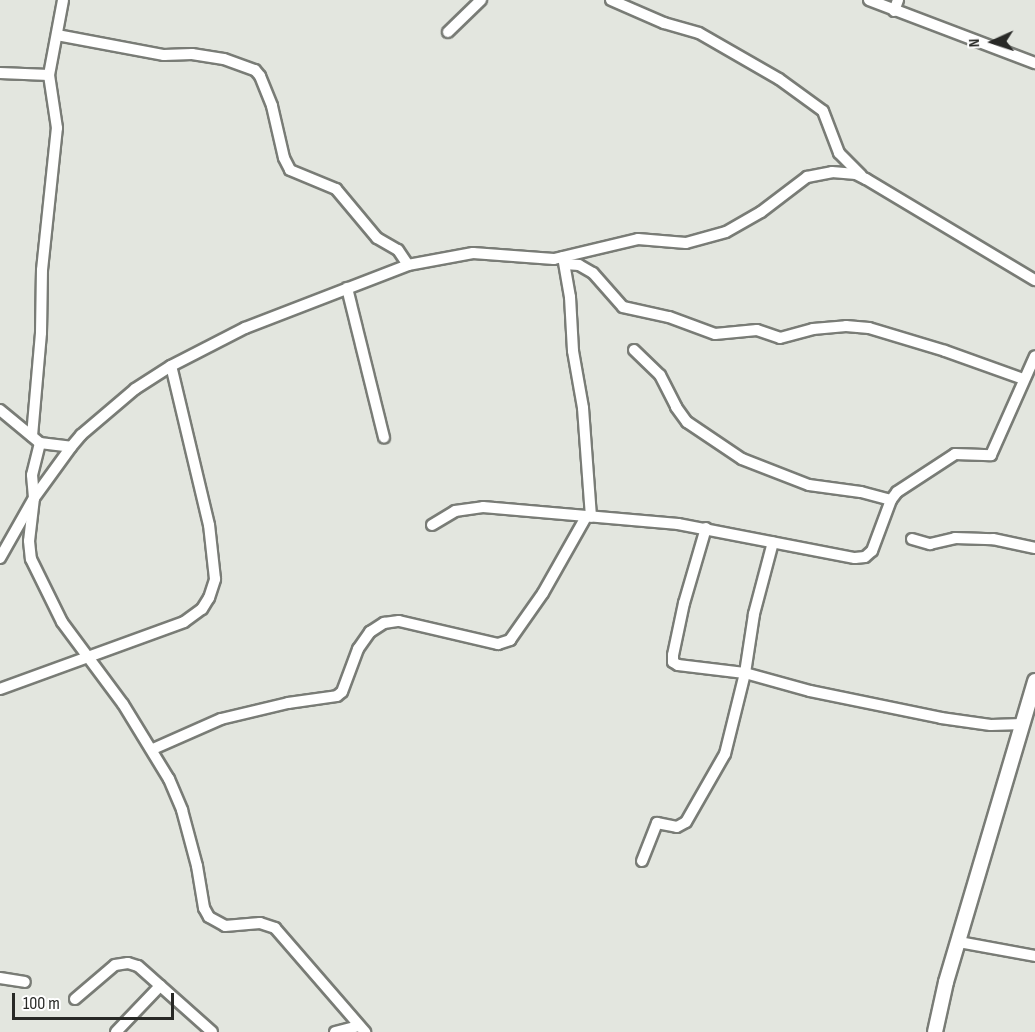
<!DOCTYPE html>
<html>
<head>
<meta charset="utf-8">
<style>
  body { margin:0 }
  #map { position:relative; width:1035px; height:1032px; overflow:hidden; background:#e3e6df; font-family:"Sofia Sans Condensed",sans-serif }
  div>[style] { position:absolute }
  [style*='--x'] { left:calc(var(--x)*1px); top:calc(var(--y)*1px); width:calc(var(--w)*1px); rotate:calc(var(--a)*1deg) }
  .roads { filter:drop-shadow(2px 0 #797c76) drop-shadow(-2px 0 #797c76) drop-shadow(0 2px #797c76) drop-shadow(0 -2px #797c76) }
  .minor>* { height:10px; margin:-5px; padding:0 5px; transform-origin:5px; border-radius:5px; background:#fff }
  .tertiary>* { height:14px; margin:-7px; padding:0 7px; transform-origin:7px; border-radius:7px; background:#fff }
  span { translate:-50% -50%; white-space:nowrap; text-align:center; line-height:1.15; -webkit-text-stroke:4.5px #fff; paint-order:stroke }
  .north { position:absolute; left:963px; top:12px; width:60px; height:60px; -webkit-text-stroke:4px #fff; paint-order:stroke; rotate:267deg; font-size:16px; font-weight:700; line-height:24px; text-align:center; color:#282926 }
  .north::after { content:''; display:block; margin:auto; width:21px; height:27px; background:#282926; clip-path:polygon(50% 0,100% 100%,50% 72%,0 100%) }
  .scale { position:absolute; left:12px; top:993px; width:162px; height:27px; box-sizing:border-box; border:3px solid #282926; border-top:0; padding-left:8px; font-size:18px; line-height:21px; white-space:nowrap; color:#282926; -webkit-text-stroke:4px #fff; paint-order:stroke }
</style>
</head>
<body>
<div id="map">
  <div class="roads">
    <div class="minor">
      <div style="--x:611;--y:0;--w:58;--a:23.5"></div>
      <div style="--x:664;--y:23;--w:36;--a:16"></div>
      <div style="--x:699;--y:33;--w:92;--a:29.9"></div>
      <div style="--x:779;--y:79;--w:54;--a:36"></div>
      <div style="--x:823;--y:111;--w:45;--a:69.1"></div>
      <div style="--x:839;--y:153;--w:31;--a:45"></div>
      <div style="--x:869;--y:0;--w:178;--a:20.8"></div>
      <div style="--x:894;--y:11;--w:12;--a:-70"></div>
      <div style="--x:448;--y:32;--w:46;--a:-44.1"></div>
      <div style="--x:57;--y:35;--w:109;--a:10.6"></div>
      <div style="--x:164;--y:55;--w:28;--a:-2"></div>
      <div style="--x:192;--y:54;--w:32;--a:9"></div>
      <div style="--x:224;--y:59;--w:33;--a:20"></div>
      <div style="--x:255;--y:70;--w:8;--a:50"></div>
      <div style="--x:260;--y:76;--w:32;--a:68"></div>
      <div style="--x:272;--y:106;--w:53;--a:77"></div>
      <div style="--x:284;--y:158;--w:13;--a:63"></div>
      <div style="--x:290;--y:170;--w:50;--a:22.4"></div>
      <div style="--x:336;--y:189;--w:64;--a:50.1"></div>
      <div style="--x:377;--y:238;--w:24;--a:30"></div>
      <div style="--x:398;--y:250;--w:18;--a:56"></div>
      <div style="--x:0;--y:73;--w:49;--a:2.3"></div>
      <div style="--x:563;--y:257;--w:41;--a:80.1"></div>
      <div style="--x:570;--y:297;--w:54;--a:86.8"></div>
      <div style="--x:573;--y:351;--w:58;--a:80"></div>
      <div style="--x:583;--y:408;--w:109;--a:85.8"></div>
      <div style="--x:565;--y:264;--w:14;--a:4"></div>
      <div style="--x:579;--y:265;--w:16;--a:30"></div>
      <div style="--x:593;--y:273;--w:45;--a:48.6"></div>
      <div style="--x:623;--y:307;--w:47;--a:12.3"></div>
      <div style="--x:669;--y:317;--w:49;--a:20.3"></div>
      <div style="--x:715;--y:334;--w:42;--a:-5.4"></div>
      <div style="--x:757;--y:330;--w:24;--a:19"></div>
      <div style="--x:780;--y:338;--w:34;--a:-15"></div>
      <div style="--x:813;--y:329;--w:33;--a:-5"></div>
      <div style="--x:846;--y:326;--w:23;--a:5"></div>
      <div style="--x:869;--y:328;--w:79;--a:16.8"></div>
      <div style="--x:945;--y:351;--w:83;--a:19.7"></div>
      <div style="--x:347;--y:288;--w:154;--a:76.1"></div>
      <div style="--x:634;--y:350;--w:36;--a:44"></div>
      <div style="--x:660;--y:375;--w:36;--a:63"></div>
      <div style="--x:676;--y:407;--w:19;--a:54"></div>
      <div style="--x:687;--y:422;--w:66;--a:33.9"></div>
      <div style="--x:742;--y:459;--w:72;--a:21.2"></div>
      <div style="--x:809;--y:485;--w:52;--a:7.7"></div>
      <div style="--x:861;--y:492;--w:31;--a:15"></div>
      <div style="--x:0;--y:410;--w:52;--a:39.5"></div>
      <div style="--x:40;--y:443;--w:31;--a:7"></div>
      <div style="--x:71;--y:447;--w:16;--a:-50"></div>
      <div style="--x:81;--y:435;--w:71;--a:-40.4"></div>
      <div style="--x:135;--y:389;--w:43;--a:-32.6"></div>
      <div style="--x:171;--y:366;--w:83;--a:-27.2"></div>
      <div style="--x:245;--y:328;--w:175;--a:-21.1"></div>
      <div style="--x:408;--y:265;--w:66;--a:-10.5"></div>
      <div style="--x:473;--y:253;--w:81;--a:4.2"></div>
      <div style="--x:554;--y:259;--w:86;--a:-13.4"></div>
      <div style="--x:638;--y:239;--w:48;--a:4.8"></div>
      <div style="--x:686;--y:243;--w:41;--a:-15.4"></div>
      <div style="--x:726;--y:232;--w:40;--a:-29.7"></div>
      <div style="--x:761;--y:212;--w:58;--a:-37.3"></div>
      <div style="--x:807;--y:177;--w:25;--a:-11"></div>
      <div style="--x:832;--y:172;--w:24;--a:5"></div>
      <div style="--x:856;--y:174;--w:11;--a:27"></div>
      <div style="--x:866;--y:179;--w:197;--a:30.9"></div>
      <div style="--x:32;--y:436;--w:103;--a:-85"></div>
      <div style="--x:41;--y:333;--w:63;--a:-89.1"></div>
      <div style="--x:42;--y:270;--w:143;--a:-84"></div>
      <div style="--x:57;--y:128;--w:54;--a:-98.6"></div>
      <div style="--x:49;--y:75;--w:76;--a:-79.4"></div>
      <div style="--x:40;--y:443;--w:33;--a:104"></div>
      <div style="--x:32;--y:475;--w:23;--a:85"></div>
      <div style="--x:34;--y:498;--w:43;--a:96.6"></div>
      <div style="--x:29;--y:541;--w:18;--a:84"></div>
      <div style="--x:31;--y:559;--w:70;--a:63.8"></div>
      <div style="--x:62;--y:622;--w:102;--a:53.4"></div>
      <div style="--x:123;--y:704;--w:88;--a:58.5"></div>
      <div style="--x:169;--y:779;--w:34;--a:67"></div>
      <div style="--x:182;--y:810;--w:58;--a:75"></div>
      <div style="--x:197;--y:866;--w:43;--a:80.5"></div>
      <div style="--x:204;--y:908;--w:10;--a:61"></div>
      <div style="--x:209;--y:917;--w:18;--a:29"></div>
      <div style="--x:225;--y:926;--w:35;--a:-5"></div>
      <div style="--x:260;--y:923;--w:16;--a:18"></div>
      <div style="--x:275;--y:928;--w:138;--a:49.1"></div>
      <div style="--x:432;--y:525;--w:27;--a:-31"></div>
      <div style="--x:455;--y:511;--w:28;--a:-8"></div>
      <div style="--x:483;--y:507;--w:196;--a:5"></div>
      <div style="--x:678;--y:524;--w:180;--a:10.9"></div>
      <div style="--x:855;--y:558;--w:10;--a:-6"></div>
      <div style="--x:865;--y:557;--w:9;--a:-41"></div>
      <div style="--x:872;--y:551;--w:54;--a:-69.6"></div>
      <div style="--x:891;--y:500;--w:10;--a:-53"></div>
      <div style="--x:897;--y:492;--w:69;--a:-33.2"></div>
      <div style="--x:955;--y:454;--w:36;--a:2"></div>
      <div style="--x:991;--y:455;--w:108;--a:-66"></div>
      <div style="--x:706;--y:528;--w:78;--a:106.3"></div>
      <div style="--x:684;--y:603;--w:53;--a:101.9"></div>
      <div style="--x:673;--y:655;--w:7;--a:90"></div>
      <div style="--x:673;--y:662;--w:6;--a:31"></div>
      <div style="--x:678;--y:665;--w:67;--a:6.8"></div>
      <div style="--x:745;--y:673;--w:67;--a:15.5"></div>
      <div style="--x:810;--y:691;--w:134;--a:11.6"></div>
      <div style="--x:941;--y:718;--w:50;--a:8"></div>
      <div style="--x:991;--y:725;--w:32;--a:-2"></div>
      <div style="--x:912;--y:539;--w:19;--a:16"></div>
      <div style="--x:930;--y:544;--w:26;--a:-13"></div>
      <div style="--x:955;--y:538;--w:38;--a:2"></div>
      <div style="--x:993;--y:539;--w:43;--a:12.1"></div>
      <div style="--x:0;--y:558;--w:69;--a:-60.5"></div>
      <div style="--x:34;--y:498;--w:63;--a:-54"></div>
      <div style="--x:0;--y:689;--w:196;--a:-20"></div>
      <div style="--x:184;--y:622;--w:22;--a:-36"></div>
      <div style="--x:202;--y:609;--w:13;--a:-58"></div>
      <div style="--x:209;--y:598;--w:20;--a:-72"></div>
      <div style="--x:215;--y:579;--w:54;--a:-96.3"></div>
      <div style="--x:209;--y:525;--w:163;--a:-103.4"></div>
      <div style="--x:153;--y:749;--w:74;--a:-23.8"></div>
      <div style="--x:221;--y:719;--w:69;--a:-13.4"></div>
      <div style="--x:288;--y:703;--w:49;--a:-8.1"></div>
      <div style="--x:337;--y:696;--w:6;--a:-39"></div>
      <div style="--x:342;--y:692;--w:46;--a:-69.6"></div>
      <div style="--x:358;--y:649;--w:21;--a:-55"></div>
      <div style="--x:370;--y:632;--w:17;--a:-33"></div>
      <div style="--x:384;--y:623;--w:15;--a:-8"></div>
      <div style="--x:399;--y:621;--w:102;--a:13.1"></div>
      <div style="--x:498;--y:644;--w:13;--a:-18"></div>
      <div style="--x:510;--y:640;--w:57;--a:-54.9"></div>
      <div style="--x:543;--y:593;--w:87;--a:-60.5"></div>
      <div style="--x:642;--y:861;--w:41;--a:-68.5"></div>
      <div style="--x:657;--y:823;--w:20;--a:11"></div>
      <div style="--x:677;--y:827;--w:10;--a:-29"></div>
      <div style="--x:686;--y:822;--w:78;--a:-60.2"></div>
      <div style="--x:725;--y:754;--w:83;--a:-76.1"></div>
      <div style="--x:745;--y:673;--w:60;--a:-81.3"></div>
      <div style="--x:754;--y:614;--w:74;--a:-75.2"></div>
      <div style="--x:959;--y:942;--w:77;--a:10.4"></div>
      <div style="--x:0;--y:978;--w:25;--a:9"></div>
      <div style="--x:75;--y:999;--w:52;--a:-40.4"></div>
      <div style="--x:115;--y:965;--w:13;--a:-9"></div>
      <div style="--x:128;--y:963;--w:10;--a:17"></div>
      <div style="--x:138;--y:966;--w:99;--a:41.7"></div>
      <div style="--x:116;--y:1032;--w:64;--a:-46.3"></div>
      <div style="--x:335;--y:1032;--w:25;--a:-14"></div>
    </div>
    <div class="tertiary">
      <div style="--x:935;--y:1032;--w:51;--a:-77.6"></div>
      <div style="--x:946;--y:982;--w:314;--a:-73.5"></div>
    </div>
  </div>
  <div class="north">N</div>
  <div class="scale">100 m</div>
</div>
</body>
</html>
